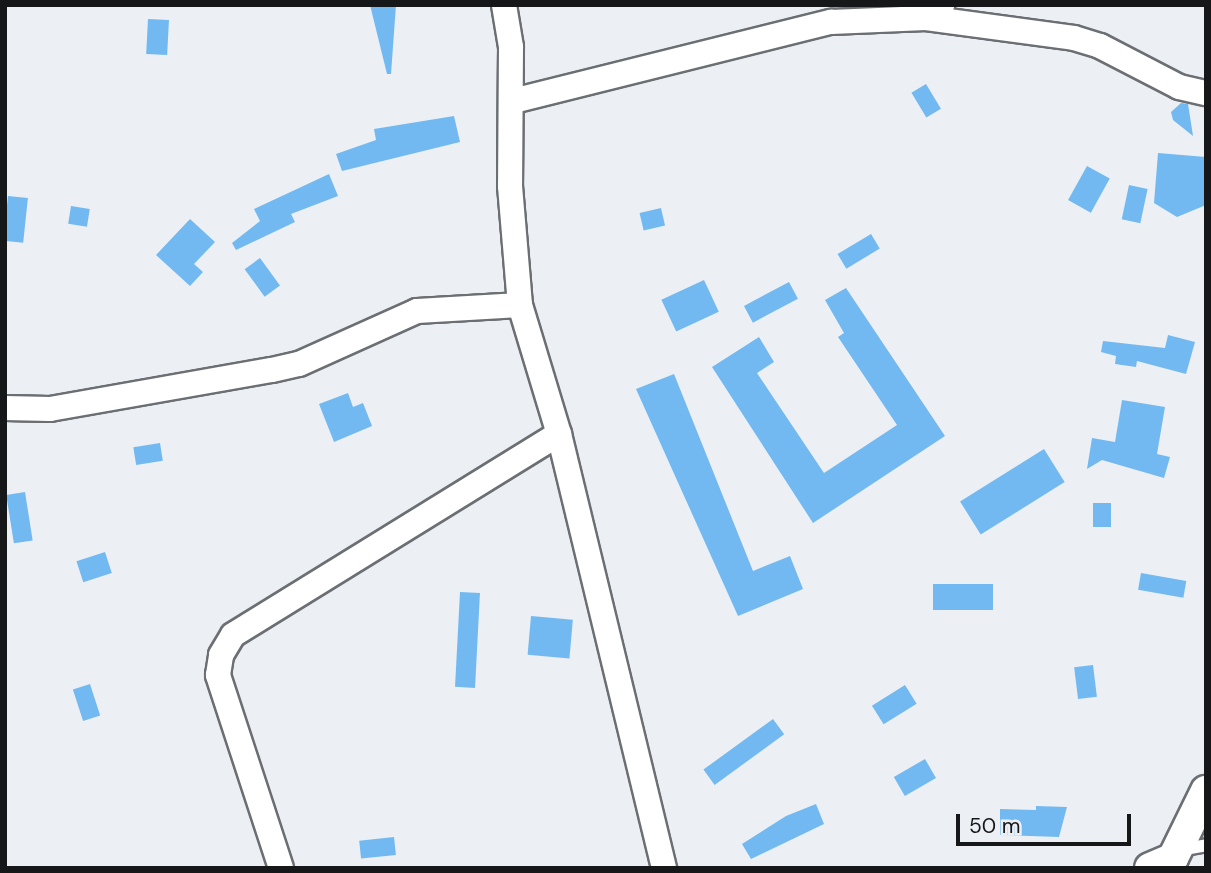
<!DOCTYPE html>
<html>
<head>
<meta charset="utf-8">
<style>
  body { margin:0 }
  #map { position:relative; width:1211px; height:873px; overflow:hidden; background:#ecf0f4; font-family:"DM Sans",sans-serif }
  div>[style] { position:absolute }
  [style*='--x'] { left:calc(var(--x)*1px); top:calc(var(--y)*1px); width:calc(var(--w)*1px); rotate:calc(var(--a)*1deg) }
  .building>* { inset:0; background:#72b9f1; transform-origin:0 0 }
  .roads { filter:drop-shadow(2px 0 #6b6f73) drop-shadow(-2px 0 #6b6f73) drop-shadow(0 2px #6b6f73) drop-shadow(0 -2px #6b6f73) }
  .service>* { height:12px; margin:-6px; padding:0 6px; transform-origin:6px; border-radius:6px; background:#fff }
  .minor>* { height:24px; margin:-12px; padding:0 12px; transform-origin:12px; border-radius:12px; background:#fff }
  .tertiary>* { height:30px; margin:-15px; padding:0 15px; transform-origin:15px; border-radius:15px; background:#fff }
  span { translate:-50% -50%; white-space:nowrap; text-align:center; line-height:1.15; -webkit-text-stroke:7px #ecf0f4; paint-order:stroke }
  .frame { position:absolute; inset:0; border:7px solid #161719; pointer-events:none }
  .scale { position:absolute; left:956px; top:814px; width:175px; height:32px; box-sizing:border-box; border:4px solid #161719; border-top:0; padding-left:9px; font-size:21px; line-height:24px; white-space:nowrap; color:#161719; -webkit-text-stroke:5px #ecf0f4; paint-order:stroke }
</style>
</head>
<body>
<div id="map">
  <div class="building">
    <div style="clip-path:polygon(370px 5px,396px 5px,391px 74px,387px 74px)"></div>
    <div style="left:148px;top:19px;width:21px;height:35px;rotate:3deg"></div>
    <div style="left:926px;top:84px;width:29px;height:17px;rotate:59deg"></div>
    <div style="clip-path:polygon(1181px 103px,1188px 104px,1193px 136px,1173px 120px,1171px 112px)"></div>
    <div style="clip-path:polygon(454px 116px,460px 142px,342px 171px,336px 154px,376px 140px,374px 129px)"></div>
    <div style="clip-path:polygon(1158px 153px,1206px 157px,1206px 205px,1177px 217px,1154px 203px)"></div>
    <div style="left:1087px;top:166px;width:26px;height:39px;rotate:29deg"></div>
    <div style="clip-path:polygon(329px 174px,338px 196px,291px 214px,295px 222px,236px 250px,232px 243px,260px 221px,254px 209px)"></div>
    <div style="left:1129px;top:185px;width:19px;height:35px;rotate:12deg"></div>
    <div style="left:8px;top:196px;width:20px;height:45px;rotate:6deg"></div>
    <div style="left:71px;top:206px;width:19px;height:18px;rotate:9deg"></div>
    <div style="left:661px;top:208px;width:18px;height:22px;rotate:77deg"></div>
    <div style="clip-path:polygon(190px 219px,215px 242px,194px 264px,203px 272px,190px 286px,156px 255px)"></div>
    <div style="left:871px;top:234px;width:17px;height:39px;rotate:59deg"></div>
    <div style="left:260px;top:258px;width:34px;height:19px;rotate:54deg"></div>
    <div style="left:704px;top:280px;width:35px;height:47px;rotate:65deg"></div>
    <div style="left:789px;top:282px;width:19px;height:51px;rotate:62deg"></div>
    <div style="clip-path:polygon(846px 288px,945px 436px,813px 523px,712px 367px,759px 337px,774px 362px,757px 373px,824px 473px,897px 425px,838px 337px,844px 333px,825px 300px)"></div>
    <div style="clip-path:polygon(1168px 335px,1195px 342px,1186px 374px,1137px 361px,1136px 367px,1115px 364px,1116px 356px,1101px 352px,1103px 341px,1165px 348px)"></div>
    <div style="clip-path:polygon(674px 374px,753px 571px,790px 556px,803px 589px,738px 616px,636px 389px)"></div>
    <div style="clip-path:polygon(348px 393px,353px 407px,363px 403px,372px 426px,334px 442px,319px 404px)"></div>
    <div style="clip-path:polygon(1122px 400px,1165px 407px,1157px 454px,1170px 457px,1164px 478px,1102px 460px,1087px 469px,1092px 438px,1115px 442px)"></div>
    <div style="left:160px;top:443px;width:18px;height:27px;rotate:81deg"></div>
    <div style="left:1044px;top:449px;width:39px;height:99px;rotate:58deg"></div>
    <div style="left:25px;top:492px;width:49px;height:19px;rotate:81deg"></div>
    <div style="left:1093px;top:503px;width:18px;height:24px"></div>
    <div style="left:105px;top:552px;width:22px;height:30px;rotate:72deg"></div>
    <div style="left:1141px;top:573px;width:46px;height:17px;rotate:10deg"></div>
    <div style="left:933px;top:584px;width:60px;height:26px"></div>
    <div style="left:460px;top:592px;width:20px;height:95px;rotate:3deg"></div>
    <div style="left:531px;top:616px;width:42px;height:39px;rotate:5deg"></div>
    <div style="left:1093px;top:665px;width:32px;height:19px;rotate:83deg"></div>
    <div style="left:90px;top:684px;width:33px;height:18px;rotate:72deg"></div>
    <div style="left:905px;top:685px;width:22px;height:39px;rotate:58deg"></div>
    <div style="left:773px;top:719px;width:19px;height:86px;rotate:54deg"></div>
    <div style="left:925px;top:759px;width:22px;height:36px;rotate:60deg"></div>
    <div style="clip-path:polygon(816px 804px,824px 824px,751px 859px,742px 844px,786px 816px)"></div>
    <div style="clip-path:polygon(1036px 806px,1067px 807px,1059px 837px,1000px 835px,1000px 809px,1036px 810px)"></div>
    <div style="left:394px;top:837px;width:18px;height:35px;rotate:84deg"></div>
  </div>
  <div class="roads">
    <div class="service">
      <div style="--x:1179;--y:850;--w:27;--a:-10"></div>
    </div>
    <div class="minor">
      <div style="--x:504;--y:5;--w:43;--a:80.5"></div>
      <div style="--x:511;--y:47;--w:139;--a:90.4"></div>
      <div style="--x:510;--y:186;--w:119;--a:85.2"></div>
      <div style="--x:520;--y:305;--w:135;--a:73.2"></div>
      <div style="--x:559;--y:434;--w:447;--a:76.4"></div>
      <div style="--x:926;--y:18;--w:149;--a:7.7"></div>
      <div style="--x:1074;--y:38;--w:27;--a:17"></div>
      <div style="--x:1100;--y:46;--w:89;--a:27.4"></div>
      <div style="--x:1179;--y:87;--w:28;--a:13"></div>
      <div style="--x:513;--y:101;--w:328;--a:-14"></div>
      <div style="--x:831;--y:22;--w:95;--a:-2.4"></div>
      <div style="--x:926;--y:18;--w:21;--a:-39"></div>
      <div style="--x:5;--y:408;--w:45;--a:1.3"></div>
      <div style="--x:50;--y:409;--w:225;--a:-10"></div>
      <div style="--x:272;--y:370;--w:28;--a:-13"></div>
      <div style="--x:299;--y:364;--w:129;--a:-24.2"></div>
      <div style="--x:417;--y:311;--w:103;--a:-3.3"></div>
      <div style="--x:281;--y:868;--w:203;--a:-108.1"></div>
      <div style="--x:218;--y:675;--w:20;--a:-81"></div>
      <div style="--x:221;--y:655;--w:23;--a:-59"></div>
      <div style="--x:233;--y:635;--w:383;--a:-31.7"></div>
    </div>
    <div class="tertiary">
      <div style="--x:1150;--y:868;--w:25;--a:-23"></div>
      <div style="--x:1173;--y:858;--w:75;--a:-63.8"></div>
    </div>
  </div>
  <div class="frame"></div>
  <div class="scale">50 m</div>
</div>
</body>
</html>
